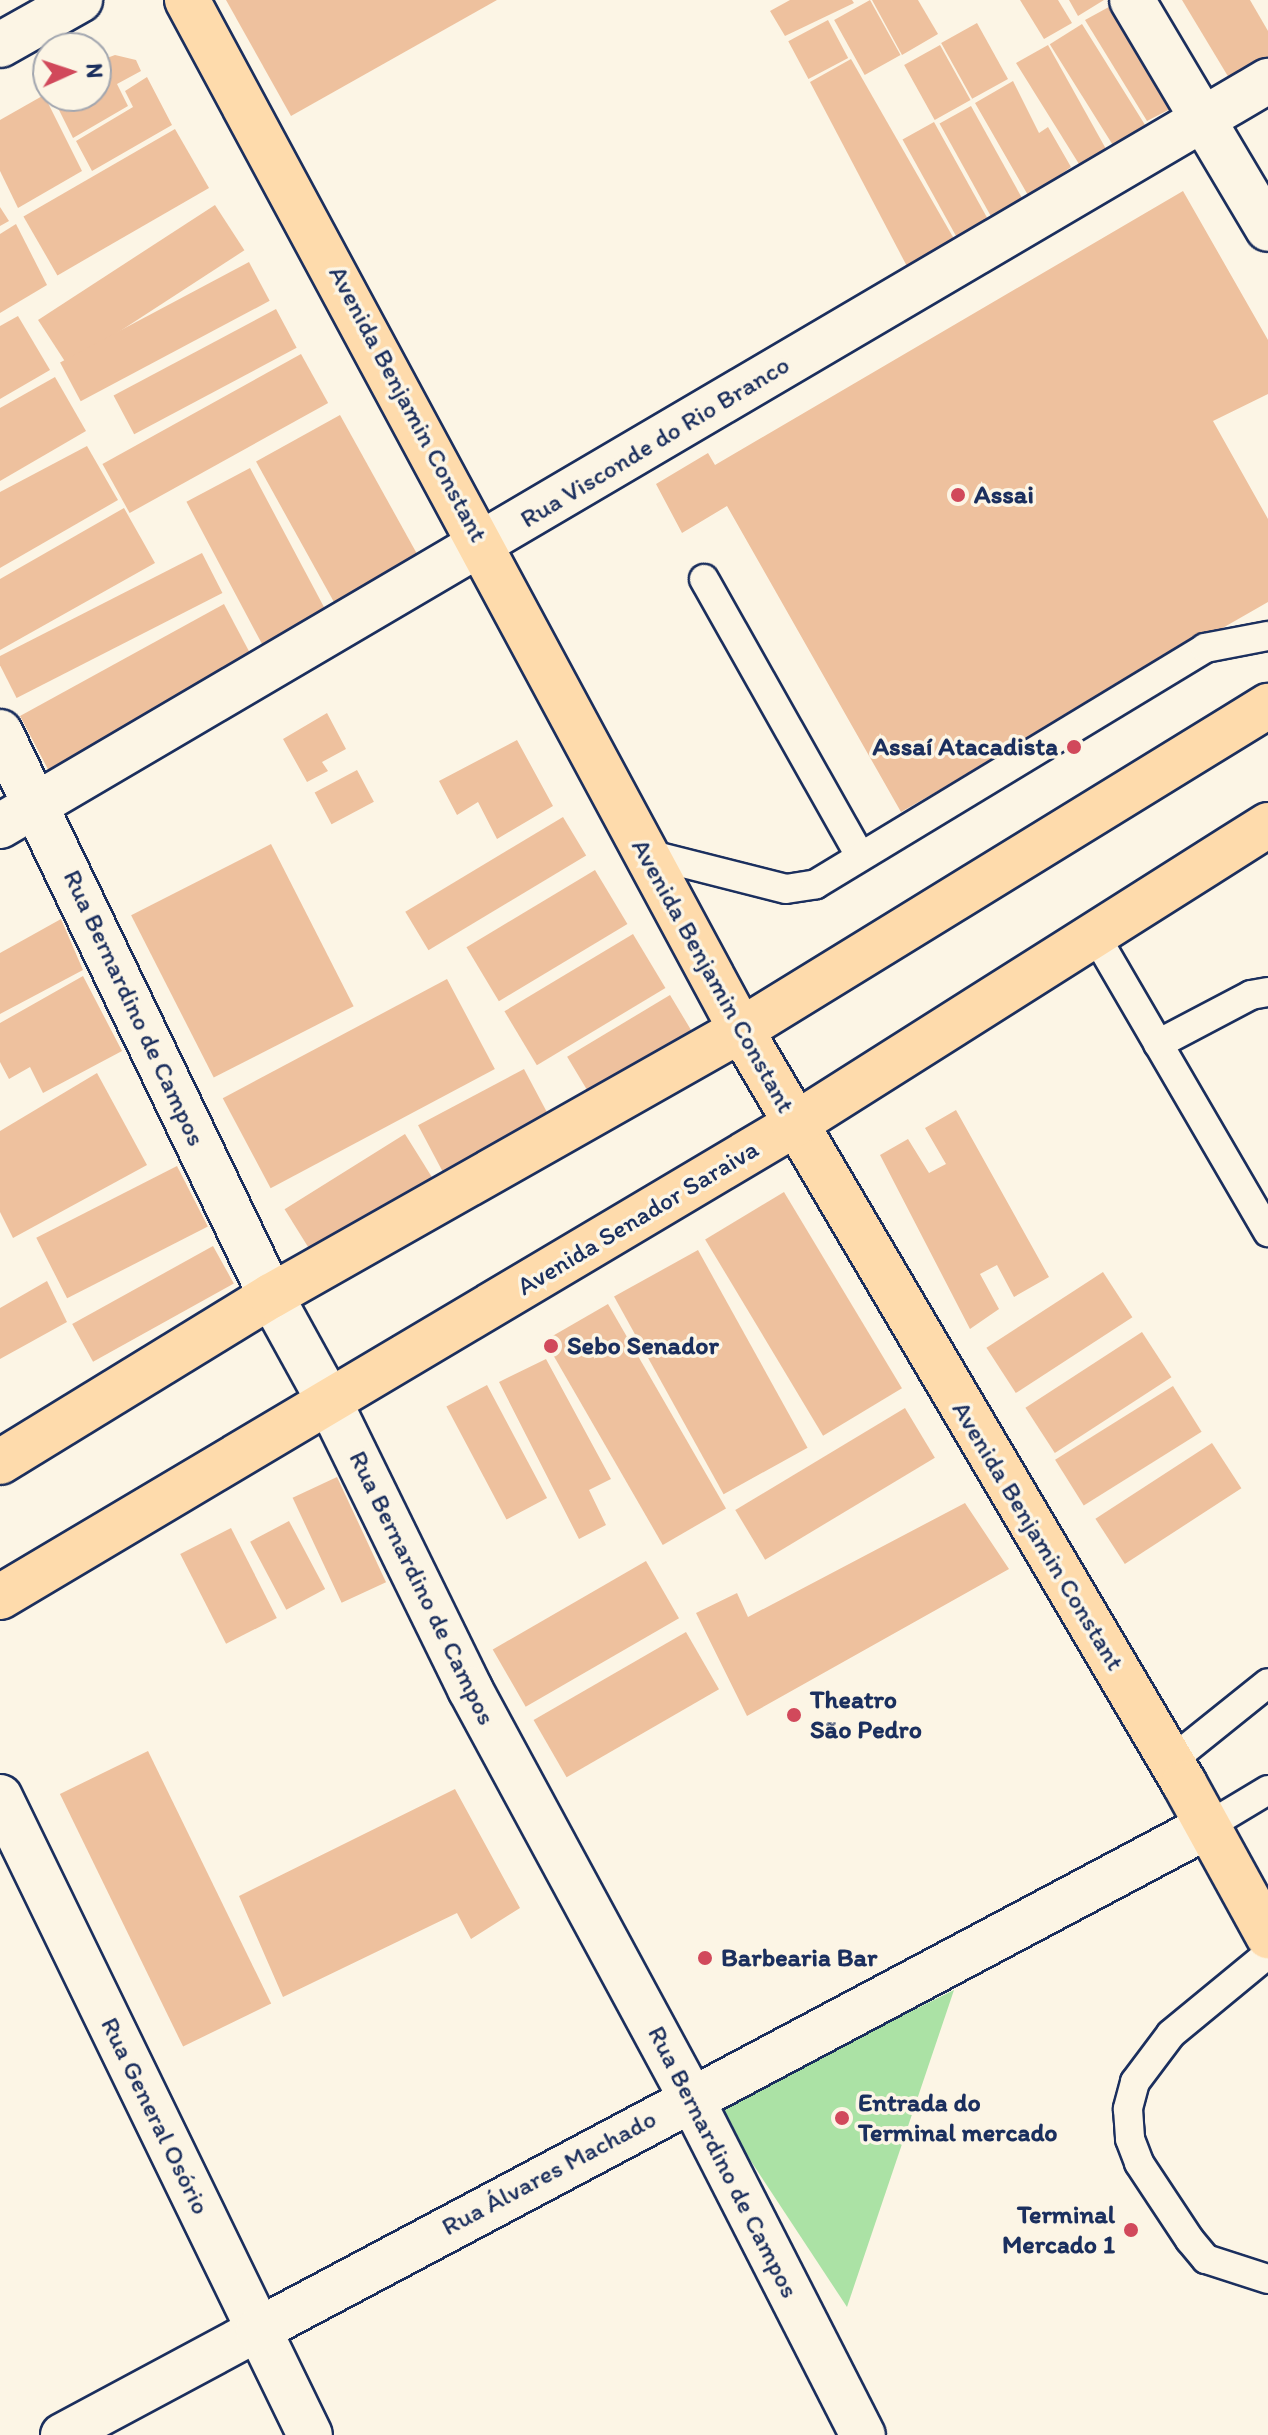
<!DOCTYPE html>
<html>
<head>
<meta charset="utf-8">
<style>
  body { margin:0 }
  #map { position:relative; width:1268px; height:2435px; overflow:hidden; background:#fcf5e5; font-family:Itim,sans-serif }
  div>[style] { position:absolute }
  [style*='--x'] { left:calc(var(--x)*1px); top:calc(var(--y)*1px); width:calc(var(--w)*1px); rotate:calc(var(--a)*1deg) }
  .green>* { inset:0; background:#abe2a5 }
  .building>* { inset:0; background:#eec19e; transform-origin:0 0 }
  .roads { filter:drop-shadow(2px 0 #1b2f5e) drop-shadow(-2px 0 #1b2f5e) drop-shadow(0 2px #1b2f5e) drop-shadow(0 -2px #1b2f5e) }
  .service>* { height:28px; margin:-14px; padding:0 14px; transform-origin:14px; border-radius:14px; background:#fcf5e5 }
  .pedestrian>* { height:42px; margin:-21px; padding:0 21px; transform-origin:21px; border-radius:21px; background:#fcf5e5 }
  .minor>* { height:44px; margin:-22px; padding:0 22px; transform-origin:22px; border-radius:22px; background:#fcf5e5 }
  .tertiary>* { height:44px; margin:-22px; padding:0 22px; transform-origin:22px; border-radius:22px; background:#fcf5e5 }
  .primary>* { height:44px; margin:-22px; padding:0 22px; transform-origin:22px; border-radius:22px; background:#fedbac }
  .dots>* { width:22px; height:22px; translate:-50% -50%; box-sizing:border-box; border:4px solid #fcf5e5; border-radius:50% }
  span { translate:-50% -50%; white-space:nowrap; text-align:center; line-height:1.15; -webkit-text-stroke:7px #fcf5e5; paint-order:stroke }
  .street-label { font-size:26px; color:#1b2f5e }
  .poi-label { font-size:26px; color:#1b2f5e; font-weight:700 }
  .left { translate:0 -50%; text-align:left }
  .right { translate:-100% -50%; text-align:right }
  .north { position:absolute; left:32px; top:32px; width:80px; height:80px; box-sizing:border-box; background:#fcf5e5; border:2px solid #a2a6af; border-radius:50%; rotate:87deg; font-size:22px; font-weight:700; line-height:32px; text-align:center; color:#1b2f5e }
  .north::after { content:''; display:block; margin:auto; width:28px; height:36px; background:#d1495b; clip-path:polygon(50% 0,100% 100%,50% 72%,0 100%) }
</style>
</head>
<body>
<div id="map">
  <div class="green">
    <div style="clip-path:polygon(954px 1990px,847px 2307px,716px 2108px)"></div>
  </div>
  <div class="building">
    <div style="clip-path:polygon(226px 0,497px 0,291px 116px)"></div>
    <div style="clip-path:polygon(790px 0,852px 0,854px 3px,785px 36px,770px 11px)"></div>
    <div style="left:870px;top:0;width:63px;height:41px;rotate:61deg"></div>
    <div style="clip-path:polygon(872px 0,918px 0,938px 34px,902px 55px)"></div>
    <div style="clip-path:polygon(1020px 0,1058px 0,1072px 23px,1044px 39px)"></div>
    <div style="clip-path:polygon(1069px 0,1104px 0,1078px 16px)"></div>
    <div style="clip-path:polygon(1182px 0,1250px 0,1268px 31px,1268px 62px,1232px 83px)"></div>
    <div style="clip-path:polygon(1118px 2px,1176px 106px,1147px 121px,1085px 20px)"></div>
    <div style="left:828px;top:20px;width:43px;height:45px;rotate:62deg"></div>
    <div style="left:977px;top:23px;width:64px;height:41px;rotate:61deg"></div>
    <div style="left:1082px;top:24px;width:119px;height:38px;rotate:58deg"></div>
    <div style="left:940px;top:45px;width:63px;height:41px;rotate:61deg"></div>
    <div style="clip-path:polygon(1048px 45px,1106px 149px,1079px 164px,1016px 63px)"></div>
    <div style="clip-path:polygon(115px 55px,136px 60px,141px 71px,117px 84px,128px 106px,73px 138px,52px 96px,96px 96px,96px 62px)"></div>
    <div style="clip-path:polygon(851px 59px,957px 244px,910px 272px,810px 82px)"></div>
    <div style="clip-path:polygon(147px 77px,172px 125px,92px 171px,76px 141px,133px 107px,125px 91px)"></div>
    <div style="clip-path:polygon(1013px 81px,1039px 133px,1048px 127px,1071px 167px,1029px 197px,975px 103px)"></div>
    <div style="clip-path:polygon(44px 95px,82px 171px,18px 208px,0 171px,0 120px)"></div>
    <div style="left:971px;top:106px;width:108px;height:36px;rotate:61deg"></div>
    <div style="left:934px;top:122px;width:115px;height:36px;rotate:61deg"></div>
    <div style="left:175px;top:129px;width:68px;height:175px;rotate:60deg"></div>
    <div style="clip-path:polygon(1183px 191px,1268px 340px,1268px 394px,1213px 421px,1268px 519px,1268px 602px,901px 812px,727px 506px,682px 533px,656px 484px,708px 453px,715px 465px)"></div>
    <div style="left:215px;top:205px;width:54px;height:211px;rotate:57deg"></div>
    <div style="clip-path:polygon(0 207px,9px 221px,0 226px)"></div>
    <div style="clip-path:polygon(16px 224px,47px 285px,0 313px,0 234px)"></div>
    <div style="left:249px;top:262px;width:44px;height:214px;rotate:62deg"></div>
    <div style="left:276px;top:309px;width:44px;height:184px;rotate:62deg"></div>
    <div style="clip-path:polygon(18px 316px,50px 370px,0 399px,0 326px)"></div>
    <div style="left:301px;top:354px;width:56px;height:227px;rotate:61deg"></div>
    <div style="clip-path:polygon(55px 377px,86px 431px,0 481px,0 408px)"></div>
    <div style="left:340px;top:415px;width:161px;height:96px;rotate:61deg"></div>
    <div style="clip-path:polygon(87px 446px,118px 500px,0 568px,0 492px)"></div>
    <div style="left:250px;top:468px;width:166px;height:72px;rotate:62deg"></div>
    <div style="clip-path:polygon(124px 508px,155px 563px,0 650px,0 579px)"></div>
    <div style="left:202px;top:553px;width:45px;height:231px;rotate:63deg"></div>
    <div style="clip-path:polygon(224px 604px,251px 655px,51px 775px,20px 716px)"></div>
    <div style="clip-path:polygon(327px 713px,346px 749px,322px 762px,328px 771px,307px 782px,283px 739px)"></div>
    <div style="clip-path:polygon(517px 740px,553px 806px,497px 839px,478px 802px,457px 815px,439px 781px)"></div>
    <div style="left:357px;top:770px;width:36px;height:48px;rotate:62deg"></div>
    <div style="left:563px;top:817px;width:45px;height:184px;rotate:59deg"></div>
    <div style="left:271px;top:844px;width:182px;height:157px;rotate:63deg"></div>
    <div style="left:595px;top:870px;width:63px;height:150px;rotate:59deg"></div>
    <div style="clip-path:polygon(61px 919px,83px 970px,0 1014px,0 953px)"></div>
    <div style="left:633px;top:934px;width:63px;height:150px;rotate:59deg"></div>
    <div style="clip-path:polygon(83px 976px,122px 1051px,43px 1093px,30px 1067px,9px 1079px,0 1062px,0 1023px)"></div>
    <div style="left:447px;top:979px;width:102px;height:254px;rotate:62deg"></div>
    <div style="left:670px;top:995px;width:58px;height:120px;rotate:59deg"></div>
    <div style="left:524px;top:1069px;width:58px;height:120px;rotate:62deg"></div>
    <div style="clip-path:polygon(97px 1073px,147px 1165px,13px 1238px,0 1212px,0 1131px)"></div>
    <div style="clip-path:polygon(956px 1110px,1049px 1277px,1014px 1297px,997px 1265px,980px 1274px,999px 1309px,970px 1329px,880px 1155px,908px 1139px,929px 1173px,946px 1164px,925px 1128px)"></div>
    <div style="left:405px;top:1134px;width:58px;height:142px;rotate:58deg"></div>
    <div style="left:177px;top:1166px;width:68px;height:158px;rotate:63deg"></div>
    <div style="left:784px;top:1192px;width:229px;height:92px;rotate:59deg"></div>
    <div style="left:213px;top:1246px;width:43px;height:161px;rotate:61deg"></div>
    <div style="left:698px;top:1250px;width:226px;height:96px;rotate:61deg"></div>
    <div style="left:1103px;top:1272px;width:54px;height:139px;rotate:57deg"></div>
    <div style="clip-path:polygon(47px 1281px,67px 1322px,0 1359px,0 1308px)"></div>
    <div style="left:608px;top:1304px;width:236px;height:73px;rotate:60deg"></div>
    <div style="left:1142px;top:1332px;width:54px;height:139px;rotate:57deg"></div>
    <div style="clip-path:polygon(546px 1359px,611px 1479px,589px 1490px,606px 1525px,579px 1539px,499px 1382px)"></div>
    <div style="left:487px;top:1385px;width:128px;height:46px;rotate:62deg"></div>
    <div style="left:1173px;top:1386px;width:54px;height:139px;rotate:58deg"></div>
    <div style="left:905px;top:1408px;width:58px;height:198px;rotate:59deg"></div>
    <div style="left:1212px;top:1443px;width:54px;height:139px;rotate:57deg"></div>
    <div style="left:337px;top:1477px;width:116px;height:49px;rotate:65deg"></div>
    <div style="clip-path:polygon(965px 1503px,1009px 1569px,747px 1716px,696px 1613px,737px 1593px,748px 1617px)"></div>
    <div style="left:289px;top:1521px;width:77px;height:44px;rotate:62deg"></div>
    <div style="left:231px;top:1528px;width:101px;height:57px;rotate:63deg"></div>
    <div style="left:646px;top:1561px;width:66px;height:177px;rotate:60deg"></div>
    <div style="left:686px;top:1632px;width:66px;height:176px;rotate:60deg"></div>
    <div style="left:148px;top:1751px;width:281px;height:98px;rotate:64deg"></div>
    <div style="clip-path:polygon(455px 1789px,520px 1908px,471px 1939px,457px 1913px,283px 1997px,239px 1896px)"></div>
  </div>
  <div class="roads">
    <div class="service">
      <div style="--x:704;--y:579;--w:318;--a:60.6"></div>
      <div style="--x:644;--y:853;--w:146;--a:14.2"></div>
      <div style="--x:786;--y:889;--w:30;--a:-9"></div>
      <div style="--x:816;--y:884;--w:455;--a:-31.2"></div>
      <div style="--x:1205;--y:648;--w:64;--a:-10.8"></div>
      <div style="--x:1095;--y:935;--w:344;--a:59.8"></div>
      <div style="--x:1158;--y:1044;--w:105;--a:-27.8"></div>
      <div style="--x:1251;--y:995;--w:17;--a:-10"></div>
      <div style="--x:1171;--y:1761;--w:124;--a:-38.8"></div>
      <div style="--x:1208;--y:1826;--w:70;--a:-31"></div>
      <div style="--x:1268;--y:1954;--w:126;--a:140.5"></div>
      <div style="--x:1171;--y:2034;--w:60;--a:126.9"></div>
      <div style="--x:1135;--y:2082;--w:28;--a:105"></div>
      <div style="--x:1128;--y:2109;--w:30;--a:86"></div>
      <div style="--x:1130;--y:2139;--w:26;--a:69"></div>
      <div style="--x:1139;--y:2163;--w:92;--a:56.5"></div>
      <div style="--x:1190;--y:2240;--w:25;--a:50"></div>
      <div style="--x:1206;--y:2259;--w:65;--a:17.9"></div>
    </div>
    <div class="pedestrian">
      <div style="--x:62;--y:2435;--w:222;--a:-28.2"></div>
    </div>
    <div class="minor">
      <div style="--x:1132;--y:0;--w:266;--a:59.3"></div>
      <div style="--x:0;--y:732;--w:626;--a:64.34"></div>
      <div style="--x:0;--y:826;--w:1471;--a:-30.44"></div>
    </div>
    <div class="tertiary">
      <div style="--x:0;--y:45;--w:92;--a:-29.4"></div>
      <div style="--x:271;--y:1296;--w:120;--a:61.1"></div>
      <div style="--x:329;--y:1401;--w:321;--a:63.9"></div>
      <div style="--x:470;--y:1689;--w:463;--a:61.6"></div>
      <div style="--x:690;--y:2096;--w:381;--a:63"></div>
      <div style="--x:0;--y:1797;--w:709;--a:64.09"></div>
      <div style="--x:258;--y:2330;--w:1075;--a:-27.95"></div>
    </div>
    <div class="primary">
      <div style="--x:187;--y:0;--w:1170;--a:61.73"></div>
      <div style="--x:741;--y:1030;--w:874;--a:59.53"></div>
      <div style="--x:1184;--y:1783;--w:175;--a:61.2"></div>
      <div style="--x:0;--y:1462;--w:318;--a:-31.5"></div>
      <div style="--x:271;--y:1296;--w:540;--a:-29.51"></div>
      <div style="--x:741;--y:1030;--w:619;--a:-31.58"></div>
      <div style="--x:0;--y:1597;--w:924;--a:-30.73"></div>
      <div style="--x:794;--y:1125;--w:561;--a:-32.33"></div>
    </div>
  </div>
  <div class="dots">
    <div style="left:958px;top:495px;background:#d1495b"></div>
    <div style="left:1074px;top:747px;background:#d1495b"></div>
    <div style="left:551px;top:1346px;background:#d1495b"></div>
    <div style="left:794px;top:1715px;background:#d1495b"></div>
    <div style="left:705px;top:1958px;background:#d1495b"></div>
    <div style="left:842px;top:2118px;background:#d1495b"></div>
    <div style="left:1131px;top:2230px;background:#d1495b"></div>
  </div>
  <div class="street-label">
    <span style="left:408px;top:404px;rotate:62deg">Avenida Benjamin Constant</span>
    <span style="left:655px;top:442px;rotate:-31deg">Rua Visconde do Rio Branco</span>
    <span style="left:713px;top:976px;rotate:61deg">Avenida Benjamin Constant</span>
    <span style="left:134px;top:1008px;rotate:65deg">Rua Bernardino de Campos</span>
    <span style="left:638px;top:1218px;rotate:-31deg">Avenida Senador Saraiva</span>
    <span style="left:1038px;top:1536px;rotate:59deg">Avenida Benjamin Constant</span>
    <span style="left:422px;top:1588px;rotate:64deg">Rua Bernardino de Campos</span>
    <span style="left:155px;top:2116px;rotate:64deg">Rua General Osório</span>
    <span style="left:723px;top:2162px;rotate:63deg">Rua Bernardino de Campos</span>
    <span style="left:549px;top:2173px;rotate:-28deg">Rua Álvares Machado</span>
  </div>
  <div class="poi-label">
    <span class="left" style="left:974px;top:495px">Assai</span>
    <span class="right" style="left:1058px;top:747px">Assaí Atacadista</span>
    <span class="left" style="left:567px;top:1346px">Sebo Senador</span>
    <span class="left" style="left:810px;top:1715px">Theatro<br>São Pedro</span>
    <span class="left" style="left:721px;top:1958px">Barbearia Bar</span>
    <span class="left" style="left:858px;top:2118px">Entrada do<br>Terminal mercado</span>
    <span class="right" style="left:1115px;top:2230px">Terminal<br>Mercado 1</span>
  </div>
  <div class="north">N</div>
</div>
</body>
</html>
